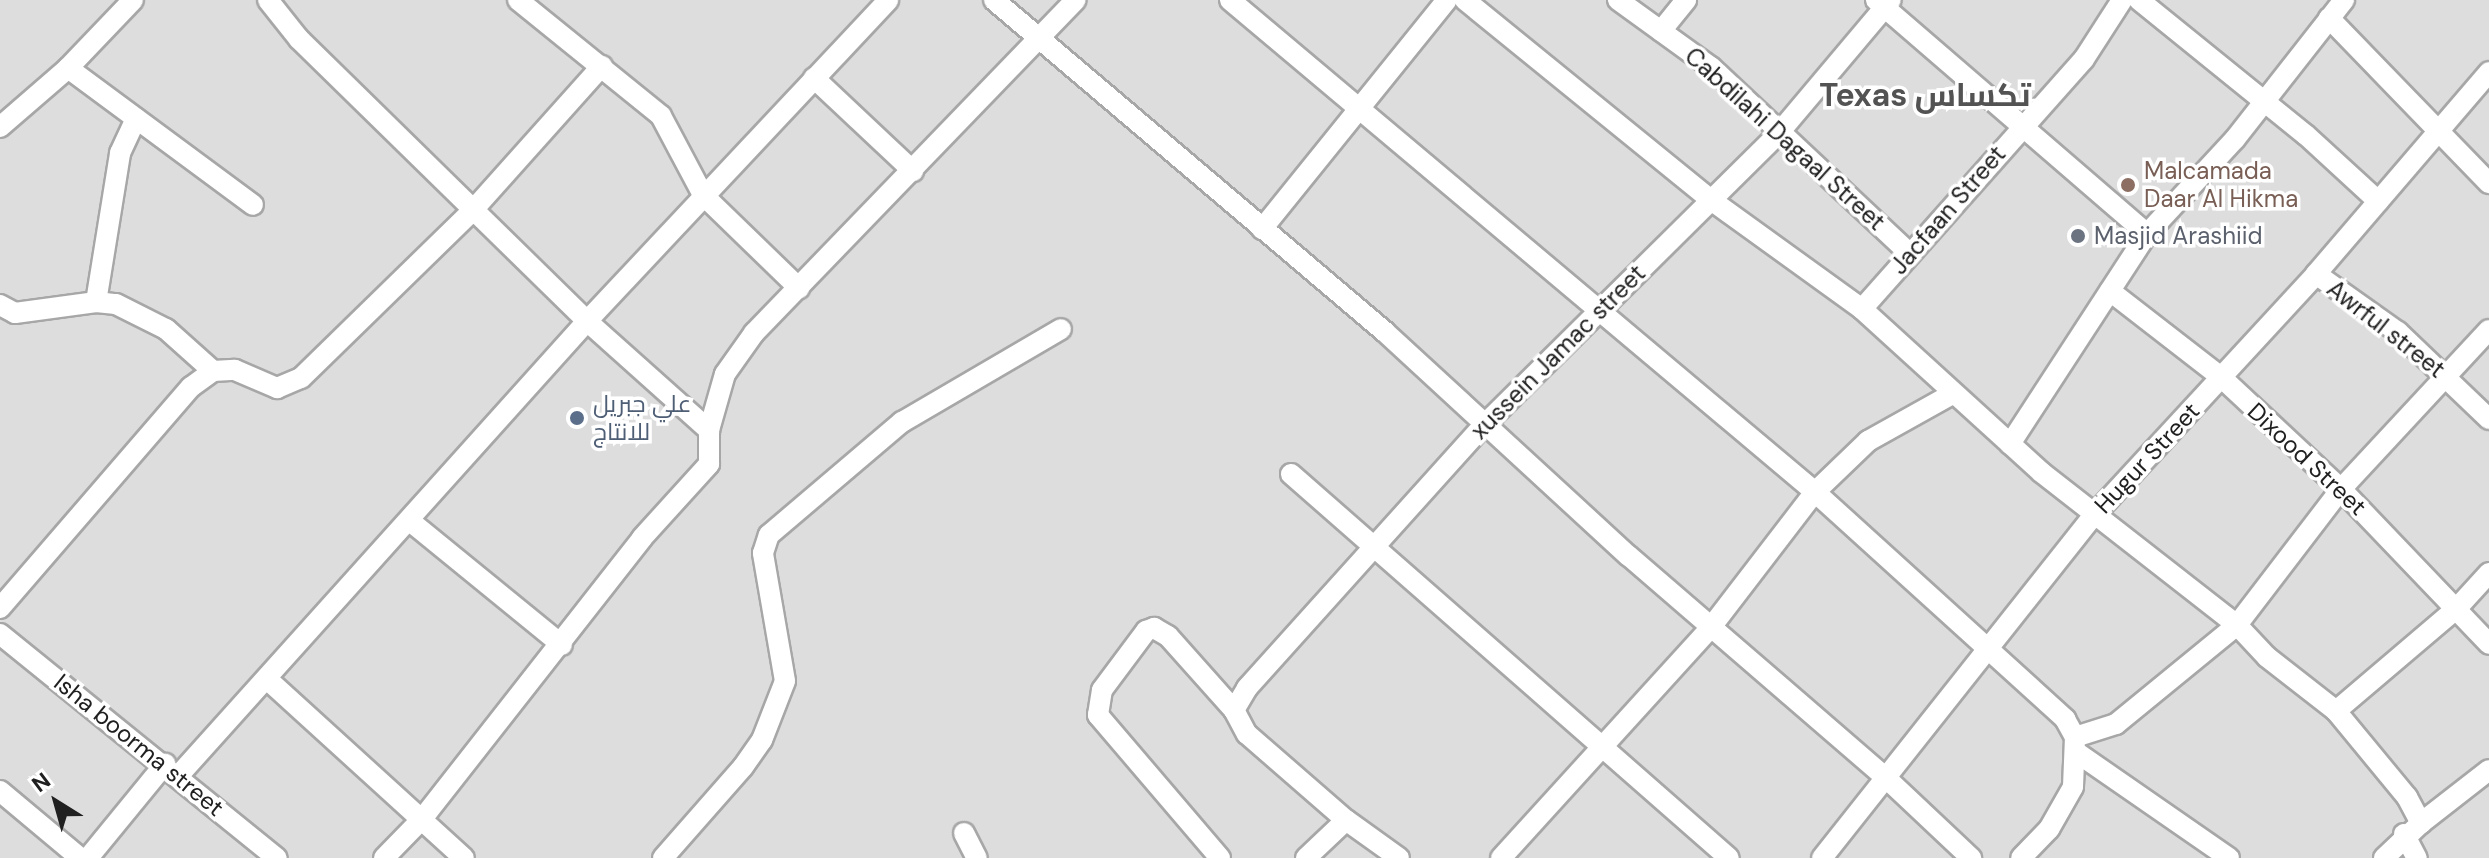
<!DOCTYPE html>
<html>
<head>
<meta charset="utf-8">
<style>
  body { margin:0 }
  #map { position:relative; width:2489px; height:858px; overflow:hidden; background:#f0eee6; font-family:"DM Sans",Cairo,sans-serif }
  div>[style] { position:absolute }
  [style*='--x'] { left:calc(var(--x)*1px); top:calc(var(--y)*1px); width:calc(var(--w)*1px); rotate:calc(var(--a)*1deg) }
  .residential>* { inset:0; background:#dedddd; transform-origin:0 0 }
  .roads { filter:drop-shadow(2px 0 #a7a7a7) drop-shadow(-2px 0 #a7a7a7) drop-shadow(0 2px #a7a7a7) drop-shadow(0 -2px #a7a7a7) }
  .minor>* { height:20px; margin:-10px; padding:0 10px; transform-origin:10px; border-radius:10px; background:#fff }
  .dots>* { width:22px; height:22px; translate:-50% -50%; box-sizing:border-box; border:4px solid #fff; border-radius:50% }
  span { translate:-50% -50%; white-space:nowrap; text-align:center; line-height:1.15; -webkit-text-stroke:7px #fff; paint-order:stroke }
  .street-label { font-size:24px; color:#202020 }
  .education-label { font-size:24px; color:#785e54 }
  .left { translate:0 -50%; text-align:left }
  .worship-label { font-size:24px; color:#5b616d }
  .service-label { font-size:24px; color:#4e5e75 }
  .district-label { font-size:32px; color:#535353; font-weight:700 }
  .north { position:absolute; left:16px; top:762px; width:80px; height:80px; -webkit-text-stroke:6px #fff; paint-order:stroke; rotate:323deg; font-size:22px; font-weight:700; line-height:32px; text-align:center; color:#202020 }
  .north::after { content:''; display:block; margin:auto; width:28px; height:36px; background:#202020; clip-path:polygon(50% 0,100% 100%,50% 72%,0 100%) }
</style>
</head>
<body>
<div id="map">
  <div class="residential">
    <div style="left:0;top:0;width:2489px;height:858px"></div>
  </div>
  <div class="roads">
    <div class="minor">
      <div style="--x:268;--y:0;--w:50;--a:51.5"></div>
      <div style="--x:299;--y:39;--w:403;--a:44.4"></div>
      <div style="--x:587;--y:321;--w:164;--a:41.8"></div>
      <div style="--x:518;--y:0;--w:184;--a:39"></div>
      <div style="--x:661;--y:116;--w:89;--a:62"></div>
      <div style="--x:703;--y:195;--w:134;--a:44.1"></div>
      <div style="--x:994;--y:0;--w:513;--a:40.33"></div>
      <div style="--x:1385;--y:332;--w:331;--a:42.6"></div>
      <div style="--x:1629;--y:556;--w:337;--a:40.8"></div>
      <div style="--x:1884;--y:776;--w:120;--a:43.3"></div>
      <div style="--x:1230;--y:0;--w:764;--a:40.06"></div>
      <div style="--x:1815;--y:492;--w:338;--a:42.2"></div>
      <div style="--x:2065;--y:719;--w:21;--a:61"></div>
      <div style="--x:2075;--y:737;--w:50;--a:92.3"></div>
      <div style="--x:2073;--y:787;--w:48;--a:119.7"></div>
      <div style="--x:2049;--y:829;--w:40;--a:134"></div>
      <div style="--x:1465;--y:0;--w:317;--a:39.1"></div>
      <div style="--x:1711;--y:200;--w:186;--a:35.8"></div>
      <div style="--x:1862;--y:309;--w:242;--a:42.3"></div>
      <div style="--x:2041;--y:472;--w:249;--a:38"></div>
      <div style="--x:2237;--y:625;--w:44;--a:46.8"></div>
      <div style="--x:2267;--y:657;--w:88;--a:38"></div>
      <div style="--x:2336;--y:711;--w:112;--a:50.5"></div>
      <div style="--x:2407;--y:797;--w:30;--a:62"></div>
      <div style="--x:2421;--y:823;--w:51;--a:136.6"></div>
      <div style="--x:1618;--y:0;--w:115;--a:35.8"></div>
      <div style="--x:1711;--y:67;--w:273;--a:43.2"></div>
      <div style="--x:1876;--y:0;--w:358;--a:40.8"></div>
      <div style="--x:2139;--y:0;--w:215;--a:39"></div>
      <div style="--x:2306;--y:135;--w:98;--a:42.5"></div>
      <div style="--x:2329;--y:18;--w:230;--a:45.9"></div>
      <div style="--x:1661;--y:31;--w:40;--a:-51"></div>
      <div style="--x:68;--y:68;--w:230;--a:36.5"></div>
      <div style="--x:814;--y:78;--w:136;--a:43.2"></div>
      <div style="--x:0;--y:127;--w:90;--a:-40.9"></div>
      <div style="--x:68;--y:68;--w:94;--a:-46.3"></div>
      <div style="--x:1262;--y:229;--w:294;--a:-51.1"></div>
      <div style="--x:2316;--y:274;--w:100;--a:35.3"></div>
      <div style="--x:2398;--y:332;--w:126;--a:43.7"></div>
      <div style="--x:2110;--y:291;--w:142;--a:37.8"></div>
      <div style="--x:2222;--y:378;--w:163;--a:43"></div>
      <div style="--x:2341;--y:489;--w:214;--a:46.3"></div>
      <div style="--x:96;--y:302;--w:151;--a:-80.8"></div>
      <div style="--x:120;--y:153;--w:38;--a:-65"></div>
      <div style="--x:0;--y:305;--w:17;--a:28"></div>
      <div style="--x:15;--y:313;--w:82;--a:-7.7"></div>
      <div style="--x:96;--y:302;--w:20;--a:6"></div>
      <div style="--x:116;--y:304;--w:56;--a:26.6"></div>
      <div style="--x:166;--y:329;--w:63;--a:41.8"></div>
      <div style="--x:1862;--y:309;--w:334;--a:-48.4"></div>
      <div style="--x:2084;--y:59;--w:70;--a:-57.2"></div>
      <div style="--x:2010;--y:444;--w:251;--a:-56.9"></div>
      <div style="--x:2147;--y:234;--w:129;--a:-47.2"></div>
      <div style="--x:2235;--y:139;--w:177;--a:-51.9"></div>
      <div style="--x:1291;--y:474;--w:582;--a:41.24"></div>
      <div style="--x:410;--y:521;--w:196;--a:39.2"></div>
      <div style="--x:0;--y:608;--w:292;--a:-49.2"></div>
      <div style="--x:191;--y:387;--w:27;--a:-36"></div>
      <div style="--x:213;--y:371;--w:22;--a:-3"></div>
      <div style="--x:235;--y:370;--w:46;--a:23.2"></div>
      <div style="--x:277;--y:388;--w:26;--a:-23"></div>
      <div style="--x:301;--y:378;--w:242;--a:-44.3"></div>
      <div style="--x:474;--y:209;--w:192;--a:-48.2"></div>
      <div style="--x:0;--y:634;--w:356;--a:39"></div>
      <div style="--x:267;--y:679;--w:266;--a:42.3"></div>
      <div style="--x:1234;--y:710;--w:26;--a:-59"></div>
      <div style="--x:1247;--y:688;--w:354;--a:-48"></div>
      <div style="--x:1484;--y:425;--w:414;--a:-44.7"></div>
      <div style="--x:1778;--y:134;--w:175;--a:-49.9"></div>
      <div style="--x:2336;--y:711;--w:160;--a:-40.4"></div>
      <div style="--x:2458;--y:607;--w:46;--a:-47.6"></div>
      <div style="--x:2075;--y:737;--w:43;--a:-17.6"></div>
      <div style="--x:2116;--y:724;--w:156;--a:-39.3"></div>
      <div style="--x:2237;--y:625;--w:171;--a:-52.6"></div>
      <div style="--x:2341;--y:489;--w:217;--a:-47.1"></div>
      <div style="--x:2076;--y:752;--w:186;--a:34.7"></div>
      <div style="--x:179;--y:775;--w:610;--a:-48.05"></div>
      <div style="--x:587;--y:321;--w:440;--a:-46.8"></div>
      <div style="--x:0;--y:791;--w:104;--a:39.9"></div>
      <div style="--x:2421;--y:823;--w:86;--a:-37.9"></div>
      <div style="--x:964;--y:833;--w:28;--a:63"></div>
      <div style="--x:2404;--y:834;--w:27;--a:62"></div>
      <div style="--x:88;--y:858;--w:122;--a:-50.7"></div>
      <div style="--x:384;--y:858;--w:54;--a:-45.7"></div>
      <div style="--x:422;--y:819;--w:357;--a:-51.9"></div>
      <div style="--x:642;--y:538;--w:100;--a:-47.8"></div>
      <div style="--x:709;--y:464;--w:34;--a:-90"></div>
      <div style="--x:709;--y:430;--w:58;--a:-74.1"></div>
      <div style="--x:725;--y:374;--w:50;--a:-54.7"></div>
      <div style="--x:754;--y:333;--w:463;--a:-46"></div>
      <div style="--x:663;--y:858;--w:121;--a:-48.7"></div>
      <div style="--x:743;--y:767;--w:33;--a:-55"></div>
      <div style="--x:762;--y:740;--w:63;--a:-68.7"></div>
      <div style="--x:785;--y:681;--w:130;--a:-99.8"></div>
      <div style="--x:763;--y:553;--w:19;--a:-72"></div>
      <div style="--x:769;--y:535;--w:175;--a:-40.4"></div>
      <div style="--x:902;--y:422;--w:184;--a:-30.3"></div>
      <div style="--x:1220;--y:858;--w:188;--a:-130.5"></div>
      <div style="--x:1098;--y:715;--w:25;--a:-81"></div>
      <div style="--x:1102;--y:690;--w:74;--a:-53.3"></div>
      <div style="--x:1146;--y:631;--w:9;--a:-21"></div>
      <div style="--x:1154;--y:628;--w:16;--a:30"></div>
      <div style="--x:1168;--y:636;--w:99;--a:48.3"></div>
      <div style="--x:1234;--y:710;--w:27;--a:62"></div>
      <div style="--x:1247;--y:734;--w:131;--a:41"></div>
      <div style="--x:1346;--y:820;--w:65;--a:35.6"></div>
      <div style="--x:1306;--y:858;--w:55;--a:-43.5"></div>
      <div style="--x:1501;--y:858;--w:314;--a:-47.7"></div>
      <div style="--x:1712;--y:626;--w:169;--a:-52.5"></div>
      <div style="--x:1815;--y:492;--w:74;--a:-43.9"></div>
      <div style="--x:1868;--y:441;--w:98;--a:-29.2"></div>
      <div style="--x:1822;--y:858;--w:438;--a:-51.6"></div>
      <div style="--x:2094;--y:515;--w:328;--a:-47.3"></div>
      <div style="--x:2316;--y:274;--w:266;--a:-49.4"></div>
    </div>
  </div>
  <div class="dots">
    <div style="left:2128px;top:185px;background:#8d6e63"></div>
    <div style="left:2078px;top:236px;background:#6b7280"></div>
    <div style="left:577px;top:418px;background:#5c6f8a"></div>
  </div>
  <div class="street-label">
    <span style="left:1785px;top:139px;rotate:42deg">Cabdilahi Dagaal Street</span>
    <span style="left:1948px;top:210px;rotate:-49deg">Jacfaan Street</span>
    <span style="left:2386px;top:329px;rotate:38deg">Awrful street</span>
    <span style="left:1558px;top:352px;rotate:-45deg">xussein Jamac street</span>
    <span style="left:2147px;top:458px;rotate:-47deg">Hugur Street</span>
    <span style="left:2307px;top:459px;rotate:43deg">Dixood Street</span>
    <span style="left:139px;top:745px;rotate:39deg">Isha boorma street</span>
  </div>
  <div class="education-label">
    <span class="left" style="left:2144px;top:185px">Malcamada<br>Daar Al Hikma</span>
  </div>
  <div class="worship-label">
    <span class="left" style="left:2094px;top:236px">Masjid Arashiid</span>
  </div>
  <div class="service-label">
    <span class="left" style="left:593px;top:418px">علي جبريل<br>للانتاج</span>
  </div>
  <div class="district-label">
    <span style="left:1925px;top:95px">Texas تكساس</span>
  </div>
  <div class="north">N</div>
</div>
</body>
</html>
